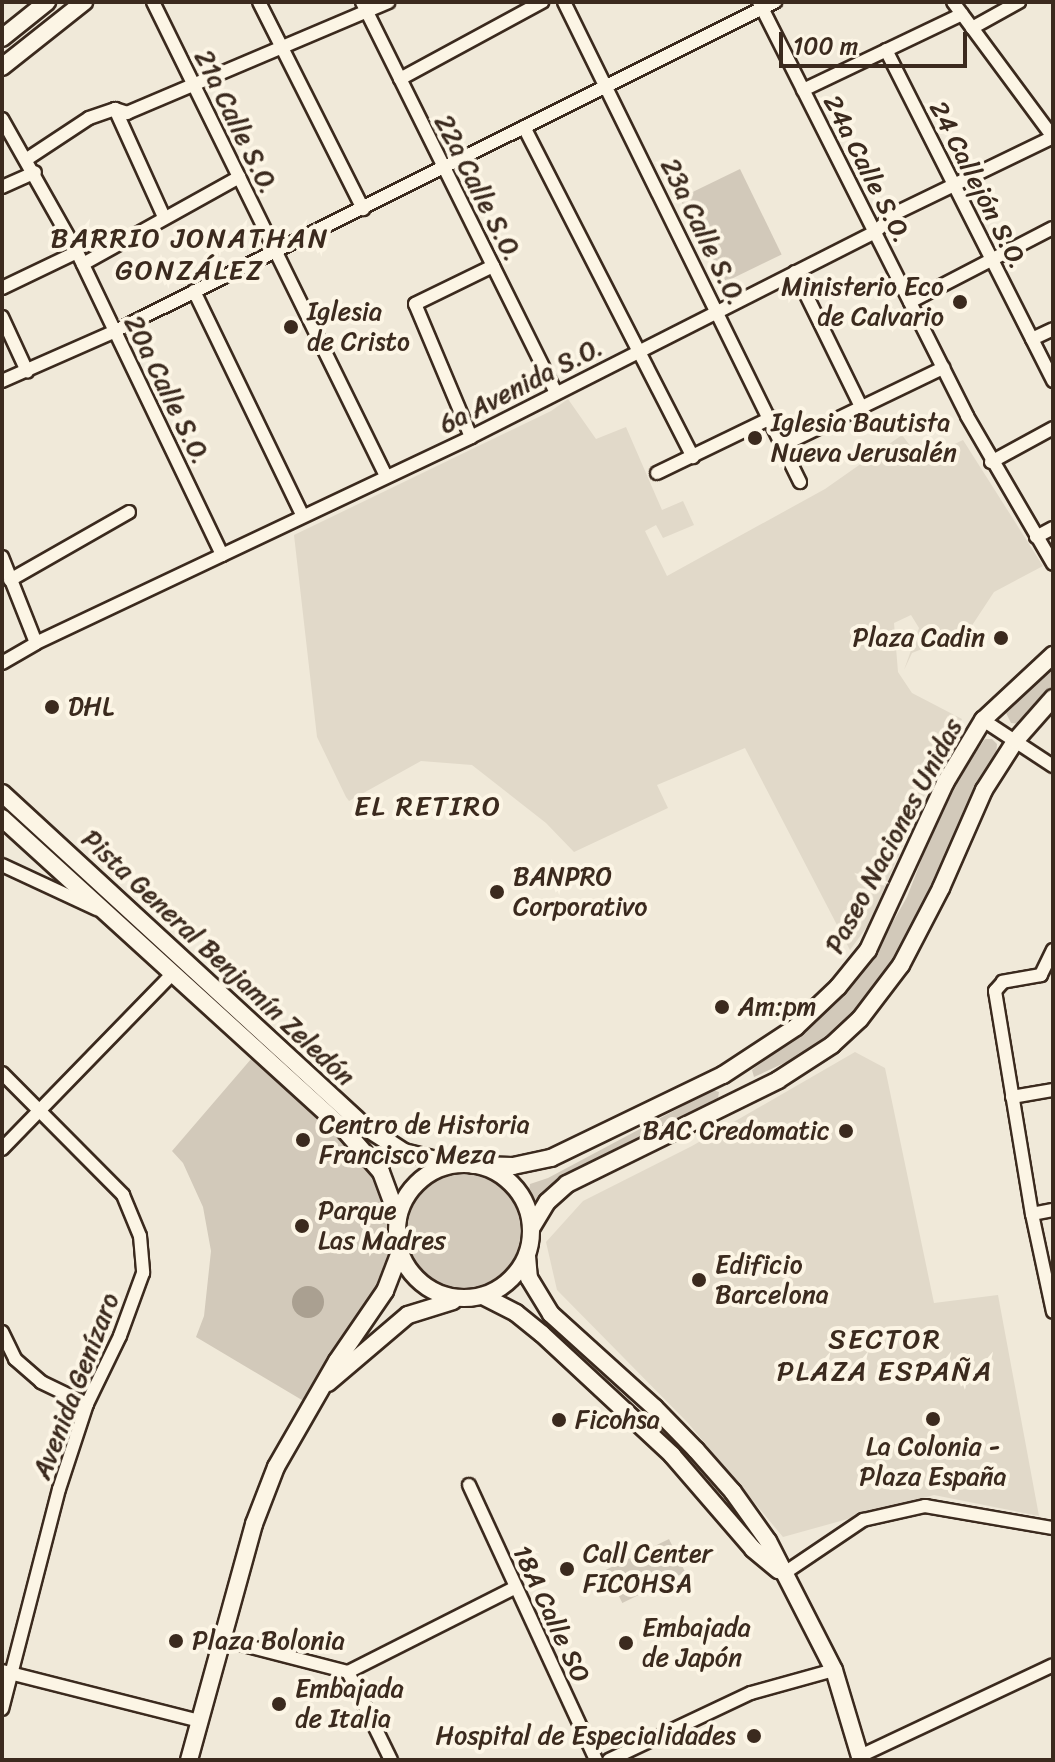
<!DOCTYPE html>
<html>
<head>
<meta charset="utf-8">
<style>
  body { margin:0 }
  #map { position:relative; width:1055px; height:1762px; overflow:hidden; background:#f0e9d9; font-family:Sriracha,sans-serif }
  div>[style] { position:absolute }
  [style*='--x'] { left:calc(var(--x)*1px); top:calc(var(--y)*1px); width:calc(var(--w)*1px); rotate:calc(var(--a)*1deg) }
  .built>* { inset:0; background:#e1d9c9 }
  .green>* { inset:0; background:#d2c9ba; transform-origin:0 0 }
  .round { border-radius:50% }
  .water>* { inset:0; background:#aaa091 }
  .roads { filter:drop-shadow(2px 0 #3b2a1e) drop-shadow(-2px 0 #3b2a1e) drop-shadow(0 2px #3b2a1e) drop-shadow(0 -2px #3b2a1e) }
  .minor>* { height:12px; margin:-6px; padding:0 6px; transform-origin:6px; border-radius:6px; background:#fcf5e5 }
  .major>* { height:16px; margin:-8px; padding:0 8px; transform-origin:8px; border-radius:8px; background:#fcf5e5 }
  .major>.ring { margin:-8px; padding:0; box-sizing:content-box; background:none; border:16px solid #fcf5e5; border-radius:50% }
  .dots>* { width:22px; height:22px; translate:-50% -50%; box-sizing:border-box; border:4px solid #fcf5e5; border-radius:50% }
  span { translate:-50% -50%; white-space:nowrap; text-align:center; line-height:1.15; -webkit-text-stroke:8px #fcf5e5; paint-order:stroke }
  .street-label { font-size:26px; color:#3b2a1e }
  .poi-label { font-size:26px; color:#3b2a1e }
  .right { translate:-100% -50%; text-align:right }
  .left { translate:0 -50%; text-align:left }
  .neighbourhood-label { font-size:28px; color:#3b2a1e; letter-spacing:2px }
  .frame { position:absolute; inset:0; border:4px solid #3b2a1e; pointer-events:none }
  .scale { position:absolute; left:779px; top:32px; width:188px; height:36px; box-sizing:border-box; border:4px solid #3b2a1e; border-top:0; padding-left:10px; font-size:24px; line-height:28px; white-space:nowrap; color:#3b2a1e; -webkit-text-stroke:6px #fcf5e5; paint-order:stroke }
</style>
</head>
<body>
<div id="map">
  <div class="built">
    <div style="clip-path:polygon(568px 399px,596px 439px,626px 427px,662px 510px,683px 501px,694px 525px,663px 538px,656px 525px,645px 531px,667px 576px,825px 489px,902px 435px,921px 460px,963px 440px,1043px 566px,994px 592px,969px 630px,912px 653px,904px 670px,919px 628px,911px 615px,894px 623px,898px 672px,912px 693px,962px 719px,931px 780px,869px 924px,850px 950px,745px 748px,657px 785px,668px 808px,574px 852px,546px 823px,472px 765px,421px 761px,349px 801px,346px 797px,317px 737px,294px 535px,551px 411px)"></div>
    <div style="clip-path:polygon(855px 1052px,885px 1068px,934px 1303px,998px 1295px,1039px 1516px,934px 1495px,783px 1537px,688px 1423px,557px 1290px,546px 1242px,583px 1201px,692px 1146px)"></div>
  </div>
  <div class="green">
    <div style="left:740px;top:169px;width:95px;height:67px;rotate:64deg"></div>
    <div style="clip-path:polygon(1053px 665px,1053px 693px,1022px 724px,1011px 723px,1006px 713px,1009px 706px)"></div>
    <div style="clip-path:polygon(985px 739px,992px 739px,997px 744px,996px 755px,963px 817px,912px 937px,868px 1001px,817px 1048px,754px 1077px,752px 1070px,836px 1004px,868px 966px,907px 897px,947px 794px)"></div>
    <div style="clip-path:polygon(258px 1051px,371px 1158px,398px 1218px,400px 1252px,312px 1406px,196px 1337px,204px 1316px,211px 1251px,203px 1207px,183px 1163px,172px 1151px)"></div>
    <div style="clip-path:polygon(713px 1090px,719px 1092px,718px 1098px,550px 1187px,537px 1201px,529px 1191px,530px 1184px,548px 1178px)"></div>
    <div class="round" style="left:406px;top:1173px;width:116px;height:116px"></div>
    <div style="left:669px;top:1539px;width:37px;height:70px;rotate:64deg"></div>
  </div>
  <div class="water">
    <div class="round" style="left:292px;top:1286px;width:32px;height:32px"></div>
  </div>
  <div class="roads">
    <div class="minor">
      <div style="--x:153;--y:2;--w:528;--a:63.82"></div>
      <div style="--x:259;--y:2;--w:232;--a:63.3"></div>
      <div style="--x:362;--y:2;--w:436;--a:63.6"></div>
      <div style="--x:564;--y:2;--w:535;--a:63.82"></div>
      <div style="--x:759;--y:2;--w:463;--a:63.3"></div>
      <div style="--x:967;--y:416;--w:171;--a:59.8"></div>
      <div style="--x:953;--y:2;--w:168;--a:53.5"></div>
      <div style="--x:972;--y:28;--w:54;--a:-29"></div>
      <div style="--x:886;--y:50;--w:371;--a:63.2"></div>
      <div style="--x:400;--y:79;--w:162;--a:-28.5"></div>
      <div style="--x:803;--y:90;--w:176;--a:-25.5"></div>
      <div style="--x:115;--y:109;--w:119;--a:65.6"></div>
      <div style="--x:2;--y:119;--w:153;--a:60.6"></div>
      <div style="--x:77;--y:252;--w:336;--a:64.4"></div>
      <div style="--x:524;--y:127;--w:371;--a:62.9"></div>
      <div style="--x:27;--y:159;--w:74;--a:-33.5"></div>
      <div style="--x:89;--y:118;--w:28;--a:-19"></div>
      <div style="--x:115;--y:109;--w:13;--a:18"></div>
      <div style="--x:127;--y:113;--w:284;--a:-23"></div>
      <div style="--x:2;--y:187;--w:36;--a:-24"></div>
      <div style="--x:83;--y:264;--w:179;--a:-29.1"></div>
      <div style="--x:795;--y:272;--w:150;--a:63.9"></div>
      <div style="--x:2;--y:288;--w:83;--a:-25.6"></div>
      <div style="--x:194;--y:291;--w:250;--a:64.2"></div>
      <div style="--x:910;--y:302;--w:161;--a:-27.4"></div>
      <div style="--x:2;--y:317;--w:60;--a:65.2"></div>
      <div style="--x:1032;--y:339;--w:23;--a:-25"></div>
      <div style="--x:2;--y:381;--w:121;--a:-23.8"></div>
      <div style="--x:113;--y:332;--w:740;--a:-26.5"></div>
      <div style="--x:471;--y:437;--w:144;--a:-112.8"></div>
      <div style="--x:415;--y:304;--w:87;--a:-26"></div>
      <div style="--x:783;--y:445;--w:178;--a:-25.7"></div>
      <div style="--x:991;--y:462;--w:71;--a:-28.7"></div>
      <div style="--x:657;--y:473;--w:127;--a:-25.8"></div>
      <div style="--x:1036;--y:537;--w:19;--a:-28"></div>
      <div style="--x:2;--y:557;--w:92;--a:68.4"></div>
      <div style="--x:10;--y:580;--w:137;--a:-29.7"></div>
      <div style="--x:2;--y:663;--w:39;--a:-30"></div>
      <div style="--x:36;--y:643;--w:481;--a:-25.3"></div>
      <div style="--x:471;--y:437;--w:453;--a:-26.9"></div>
      <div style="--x:875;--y:232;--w:28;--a:-42"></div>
      <div style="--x:896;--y:213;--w:174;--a:-25.8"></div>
      <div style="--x:983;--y:720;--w:84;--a:33.3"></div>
      <div style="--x:2;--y:865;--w:105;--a:24.9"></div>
      <div style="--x:1053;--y:950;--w:28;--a:116"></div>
      <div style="--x:1041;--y:975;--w:39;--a:170"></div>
      <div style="--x:1003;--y:982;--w:12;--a:132"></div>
      <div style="--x:995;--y:991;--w:226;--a:80.6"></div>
      <div style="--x:1032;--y:1214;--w:100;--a:77.9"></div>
      <div style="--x:2;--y:1073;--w:172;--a:45.2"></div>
      <div style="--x:123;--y:1195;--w:44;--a:67.5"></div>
      <div style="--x:140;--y:1236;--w:37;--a:85"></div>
      <div style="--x:143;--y:1273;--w:67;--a:110.1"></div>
      <div style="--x:120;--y:1336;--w:76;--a:115.9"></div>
      <div style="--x:87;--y:1404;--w:89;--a:108.2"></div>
      <div style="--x:59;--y:1489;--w:227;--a:104.5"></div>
      <div style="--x:1012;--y:1097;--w:42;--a:-9.7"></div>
      <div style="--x:2;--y:1149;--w:244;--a:-45.8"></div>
      <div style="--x:1032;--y:1214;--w:21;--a:-11"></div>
      <div style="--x:2;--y:1332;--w:30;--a:64"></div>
      <div style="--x:15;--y:1359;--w:35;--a:41"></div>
      <div style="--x:41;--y:1382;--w:51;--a:25.6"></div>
      <div style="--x:469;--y:1485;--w:303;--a:65.2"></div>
      <div style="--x:783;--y:1574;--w:97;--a:-34"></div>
      <div style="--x:863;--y:1520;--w:64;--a:-12.7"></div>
      <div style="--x:925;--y:1506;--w:130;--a:9.8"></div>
      <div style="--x:220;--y:1639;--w:132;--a:14.5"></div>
      <div style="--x:348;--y:1672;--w:186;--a:-26.8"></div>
      <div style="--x:2;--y:1671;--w:203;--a:14.2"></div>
      <div style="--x:348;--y:1672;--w:98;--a:64"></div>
      <div style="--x:860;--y:1756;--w:213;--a:-25.2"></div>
      <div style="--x:609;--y:1760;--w:157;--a:-25.3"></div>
      <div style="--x:751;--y:1693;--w:86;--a:-15.5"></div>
    </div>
    <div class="major">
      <div style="--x:2;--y:38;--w:58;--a:-38.7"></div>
      <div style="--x:2;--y:67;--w:105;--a:-38.4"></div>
      <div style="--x:2;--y:793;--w:492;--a:42.6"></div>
      <div style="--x:364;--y:1126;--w:48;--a:33"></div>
      <div style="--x:404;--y:1152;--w:50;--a:13.8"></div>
      <div style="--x:2;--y:818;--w:458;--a:42.3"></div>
      <div style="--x:341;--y:1126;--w:61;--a:49"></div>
      <div style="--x:381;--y:1172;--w:49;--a:69.7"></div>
      <div class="ring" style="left:397px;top:1164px;width:118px;height:118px"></div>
      <div style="--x:473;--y:1165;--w:40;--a:1.4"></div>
      <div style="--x:513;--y:1166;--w:39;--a:-12"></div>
      <div style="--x:551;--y:1158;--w:191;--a:-25.8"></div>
      <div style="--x:723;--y:1075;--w:87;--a:-33.3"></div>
      <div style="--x:796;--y:1027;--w:58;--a:-43.6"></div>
      <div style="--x:838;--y:987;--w:48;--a:-51"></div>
      <div style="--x:868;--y:950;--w:184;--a:-65.2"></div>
      <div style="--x:945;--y:783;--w:74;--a:-58.9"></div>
      <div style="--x:983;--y:720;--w:96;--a:-42.9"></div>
      <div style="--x:532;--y:1227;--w:29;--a:-59"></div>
      <div style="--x:547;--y:1202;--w:27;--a:-42"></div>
      <div style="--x:567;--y:1184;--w:235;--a:-26.2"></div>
      <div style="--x:778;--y:1080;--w:64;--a:-32.9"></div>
      <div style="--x:832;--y:1045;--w:38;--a:-43"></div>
      <div style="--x:860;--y:1019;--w:68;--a:-52.8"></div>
      <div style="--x:901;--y:965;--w:87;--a:-62.5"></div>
      <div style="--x:941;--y:888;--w:107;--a:-66.3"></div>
      <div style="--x:984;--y:790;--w:59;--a:-57.4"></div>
      <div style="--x:1016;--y:740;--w:56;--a:-48.6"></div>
      <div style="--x:527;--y:1256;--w:22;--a:85"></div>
      <div style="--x:529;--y:1278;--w:42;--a:58.6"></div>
      <div style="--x:551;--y:1314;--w:140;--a:42.1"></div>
      <div style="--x:655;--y:1408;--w:59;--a:45.7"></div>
      <div style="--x:696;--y:1450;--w:56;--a:48.6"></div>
      <div style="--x:733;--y:1492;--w:60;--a:54.5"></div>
      <div style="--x:768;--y:1541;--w:145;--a:62.9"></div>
      <div style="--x:834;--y:1670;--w:94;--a:73.3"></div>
      <div style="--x:483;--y:1296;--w:37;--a:27"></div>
      <div style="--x:516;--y:1313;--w:33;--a:39"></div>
      <div style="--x:542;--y:1334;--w:178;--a:42.9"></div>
      <div style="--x:672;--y:1455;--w:124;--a:49.2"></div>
      <div style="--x:753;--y:1549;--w:33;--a:40"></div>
      <div style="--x:328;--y:1383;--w:105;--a:-40.4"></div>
      <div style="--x:408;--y:1315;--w:47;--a:-17.3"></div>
      <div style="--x:189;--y:1760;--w:245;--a:-74.6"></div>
      <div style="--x:254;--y:1524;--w:61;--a:-68.9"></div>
      <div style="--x:276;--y:1467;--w:122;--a:-60.1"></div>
      <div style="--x:337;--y:1361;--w:85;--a:-55.6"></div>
      <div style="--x:385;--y:1291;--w:42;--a:-69"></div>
    </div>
  </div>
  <div class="dots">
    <div style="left:960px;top:302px;background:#3b2a1e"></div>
    <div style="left:291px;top:327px;background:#3b2a1e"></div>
    <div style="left:755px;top:438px;background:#3b2a1e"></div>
    <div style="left:1001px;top:638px;background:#3b2a1e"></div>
    <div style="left:52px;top:707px;background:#3b2a1e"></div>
    <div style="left:497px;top:892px;background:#3b2a1e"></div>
    <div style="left:722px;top:1007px;background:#3b2a1e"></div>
    <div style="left:846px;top:1131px;background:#3b2a1e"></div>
    <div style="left:303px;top:1140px;background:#3b2a1e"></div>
    <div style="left:302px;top:1226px;background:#3b2a1e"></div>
    <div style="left:699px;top:1280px;background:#3b2a1e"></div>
    <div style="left:933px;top:1419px;background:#3b2a1e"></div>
    <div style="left:559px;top:1420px;background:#3b2a1e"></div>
    <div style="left:567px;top:1569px;background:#3b2a1e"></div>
    <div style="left:176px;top:1641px;background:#3b2a1e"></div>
    <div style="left:626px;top:1643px;background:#3b2a1e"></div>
    <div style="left:279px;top:1704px;background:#3b2a1e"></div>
    <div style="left:754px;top:1736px;background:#3b2a1e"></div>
  </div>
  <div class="street-label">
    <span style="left:236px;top:122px;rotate:64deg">21a Calle S.O.</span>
    <span style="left:867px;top:169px;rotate:63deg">24a Calle S.O.</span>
    <span style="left:978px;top:185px;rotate:63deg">24 Callejón S.O.</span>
    <span style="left:478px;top:188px;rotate:63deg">22a Calle S.O.</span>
    <span style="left:703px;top:232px;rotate:64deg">23a Calle S.O.</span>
    <span style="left:521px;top:386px;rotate:-27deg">6a Avenida S.O.</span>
    <span style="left:167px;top:390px;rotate:64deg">20a Calle S.O.</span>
    <span style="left:894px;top:836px;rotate:-62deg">Paseo Naciones Unidas</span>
    <span style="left:218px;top:958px;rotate:43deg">Pista General Benjamín Zeledón</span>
    <span style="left:76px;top:1386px;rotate:-69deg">Avenida Genízaro</span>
    <span style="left:551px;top:1614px;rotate:65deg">18A Calle SO</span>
  </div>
  <div class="poi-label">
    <span class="right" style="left:944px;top:302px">Ministerio Eco<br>de Calvario</span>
    <span class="left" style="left:307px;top:327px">Iglesia<br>de Cristo</span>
    <span class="left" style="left:771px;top:438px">Iglesia Bautista<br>Nueva Jerusalén</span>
    <span class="right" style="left:985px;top:638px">Plaza Cadin</span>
    <span class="left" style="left:68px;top:707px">DHL</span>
    <span class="left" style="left:513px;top:892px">BANPRO<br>Corporativo</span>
    <span class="left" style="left:738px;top:1007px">Am:pm</span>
    <span class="left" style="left:319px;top:1140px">Centro de Historia<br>Francisco Meza</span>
    <span class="right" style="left:830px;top:1131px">BAC Credomatic</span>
    <span class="left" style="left:318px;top:1226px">Parque<br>Las Madres</span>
    <span class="left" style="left:715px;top:1280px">Edificio<br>Barcelona</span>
    <span class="left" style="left:575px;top:1420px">Ficohsa</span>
    <span style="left:933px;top:1462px">La Colonia -<br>Plaza España</span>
    <span class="left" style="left:583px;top:1569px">Call Center<br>FICOHSA</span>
    <span class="left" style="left:642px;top:1643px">Embajada<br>de Japón</span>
    <span class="left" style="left:192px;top:1641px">Plaza Bolonia</span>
    <span class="left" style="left:295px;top:1704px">Embajada<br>de Italia</span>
    <span class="right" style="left:736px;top:1736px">Hospital de Especialidades</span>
  </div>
  <div class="neighbourhood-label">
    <span style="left:190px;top:254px">BARRIO JONATHAN<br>GONZÁLEZ</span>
    <span style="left:428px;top:806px">EL RETIRO</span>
    <span style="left:885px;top:1355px">SECTOR<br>PLAZA ESPAÑA</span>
  </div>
  <div class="frame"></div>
  <div class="scale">100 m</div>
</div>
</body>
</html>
